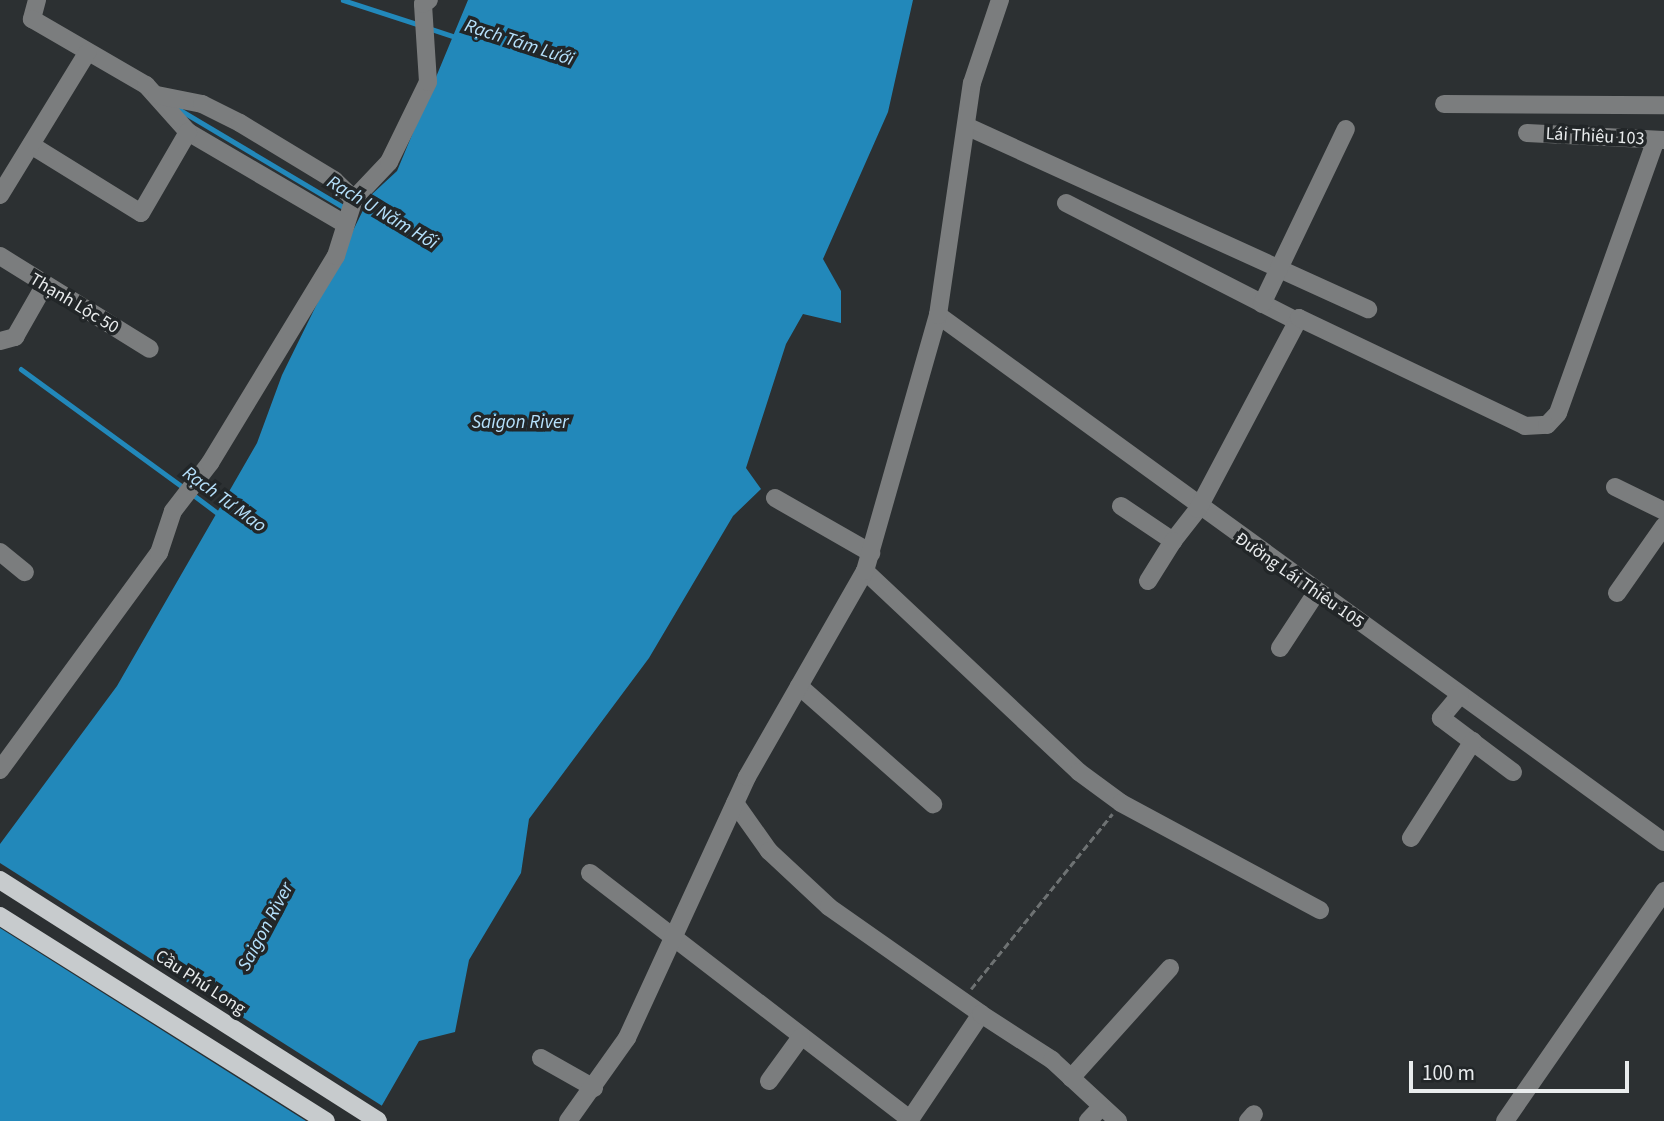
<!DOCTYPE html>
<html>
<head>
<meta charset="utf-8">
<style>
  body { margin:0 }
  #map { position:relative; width:1664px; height:1121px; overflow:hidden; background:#2c3032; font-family:"Source Sans 3",sans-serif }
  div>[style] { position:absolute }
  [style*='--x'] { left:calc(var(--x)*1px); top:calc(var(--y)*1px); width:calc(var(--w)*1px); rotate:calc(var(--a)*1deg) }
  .water>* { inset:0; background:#2288ba }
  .pier>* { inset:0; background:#2c3032 }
  .stream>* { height:4.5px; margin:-2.25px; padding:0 2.25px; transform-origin:2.25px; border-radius:2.25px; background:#2288ba }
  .path>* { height:2.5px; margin-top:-1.25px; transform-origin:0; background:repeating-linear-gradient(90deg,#6e7273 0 7px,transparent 0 10.5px) }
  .minor>* { height:18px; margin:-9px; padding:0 9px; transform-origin:9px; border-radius:9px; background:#7b7d7e }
  .major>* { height:18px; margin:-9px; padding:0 9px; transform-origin:9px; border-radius:9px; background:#c7cbcd }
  span { translate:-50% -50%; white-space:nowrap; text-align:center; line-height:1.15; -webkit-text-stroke:7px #222628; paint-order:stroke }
  .street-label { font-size:18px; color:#e9eced }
  .water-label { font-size:19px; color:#b6e1fc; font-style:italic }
  .scale { position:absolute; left:1409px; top:1061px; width:220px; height:32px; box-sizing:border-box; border:4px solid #e9eced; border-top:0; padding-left:9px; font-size:21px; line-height:24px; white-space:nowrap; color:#e9eced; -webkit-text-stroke:5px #222628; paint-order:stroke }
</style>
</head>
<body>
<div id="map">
  <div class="water">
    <div style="clip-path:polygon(468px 0,913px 0,888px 112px,823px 259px,841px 291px,841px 323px,803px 314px,786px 344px,746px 468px,761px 489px,733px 516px,649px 658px,529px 819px,521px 873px,469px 960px,455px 1032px,419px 1041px,373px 1121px,0 1121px,0 844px,117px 686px,257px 443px,282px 375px,370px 196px,397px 171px)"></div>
  </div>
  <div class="pier">
    <div style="clip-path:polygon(0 863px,387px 1109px,377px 1121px,306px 1121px,0 928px)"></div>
  </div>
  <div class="stream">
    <div style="--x:343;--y:0;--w:81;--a:18"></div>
    <div style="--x:428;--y:28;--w:29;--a:18"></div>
    <div style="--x:175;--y:107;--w:198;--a:30.7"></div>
    <div style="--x:21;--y:369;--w:202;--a:36.1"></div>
    <div style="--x:191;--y:493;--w:34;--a:37"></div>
  </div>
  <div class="path">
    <div style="--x:971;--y:989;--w:225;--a:-51.1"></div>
  </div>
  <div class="minor">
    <div style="--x:37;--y:0;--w:20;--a:105"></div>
    <div style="--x:32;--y:19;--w:132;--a:30.1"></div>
    <div style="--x:146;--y:85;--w:63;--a:48.2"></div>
    <div style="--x:188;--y:132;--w:180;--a:30.4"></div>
    <div style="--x:157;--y:95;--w:46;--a:11.3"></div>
    <div style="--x:202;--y:104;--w:42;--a:26.6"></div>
    <div style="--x:240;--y:123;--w:110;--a:31.2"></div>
    <div style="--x:334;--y:180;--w:28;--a:44"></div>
    <div style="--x:1444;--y:104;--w:220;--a:0.3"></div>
    <div style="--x:966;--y:126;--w:442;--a:24.5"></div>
    <div style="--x:1527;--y:133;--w:137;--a:2.9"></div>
    <div style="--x:31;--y:145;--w:129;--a:31.7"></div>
    <div style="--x:141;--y:213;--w:94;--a:-59.9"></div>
    <div style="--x:0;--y:195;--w:167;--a:-58.5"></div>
    <div style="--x:1066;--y:203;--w:257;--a:27.1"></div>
    <div style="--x:0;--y:256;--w:176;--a:31.8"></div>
    <div style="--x:1262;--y:304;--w:194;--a:-64.4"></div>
    <div style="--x:938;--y:315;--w:897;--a:35.98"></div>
    <div style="--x:0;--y:341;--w:16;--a:-15"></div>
    <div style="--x:15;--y:337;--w:56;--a:-60.3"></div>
    <div style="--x:1615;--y:487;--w:55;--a:26.1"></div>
    <div style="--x:775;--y:498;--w:111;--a:29.8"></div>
    <div style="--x:1121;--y:506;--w:63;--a:33.9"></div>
    <div style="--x:1173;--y:541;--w:41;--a:-52"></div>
    <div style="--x:1198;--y:509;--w:216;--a:-62.1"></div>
    <div style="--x:1299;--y:318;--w:250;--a:25.5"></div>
    <div style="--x:1525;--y:426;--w:22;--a:-3"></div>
    <div style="--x:1547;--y:425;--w:16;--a:-47"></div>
    <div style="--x:1558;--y:413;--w:290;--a:-70.3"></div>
    <div style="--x:0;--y:552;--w:32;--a:39"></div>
    <div style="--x:865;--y:571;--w:294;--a:43.2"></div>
    <div style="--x:1079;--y:772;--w:52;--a:36.4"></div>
    <div style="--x:1121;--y:803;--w:226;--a:28.3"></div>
    <div style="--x:1148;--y:581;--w:47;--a:-58"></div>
    <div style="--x:1617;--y:593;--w:82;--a:-55"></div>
    <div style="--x:1280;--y:648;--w:66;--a:-56.8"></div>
    <div style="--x:799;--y:686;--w:179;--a:41.4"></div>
    <div style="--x:1460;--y:695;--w:30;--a:130"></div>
    <div style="--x:1441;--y:718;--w:90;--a:36.9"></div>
    <div style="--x:0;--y:770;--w:269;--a:-53.8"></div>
    <div style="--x:159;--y:553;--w:44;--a:-71.6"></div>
    <div style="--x:173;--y:511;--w:61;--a:-52.4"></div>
    <div style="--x:210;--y:463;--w:242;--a:-58.7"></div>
    <div style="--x:336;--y:256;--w:60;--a:-72.5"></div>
    <div style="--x:354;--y:199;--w:51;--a:-46.6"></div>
    <div style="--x:389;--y:162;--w:89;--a:-64"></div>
    <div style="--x:428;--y:82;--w:78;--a:-93.7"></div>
    <div style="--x:423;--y:4;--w:7;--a:-34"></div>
    <div style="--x:735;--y:803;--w:59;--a:54.7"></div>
    <div style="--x:769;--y:851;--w:82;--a:43"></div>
    <div style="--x:829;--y:907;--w:186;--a:35.1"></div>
    <div style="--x:1411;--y:838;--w:115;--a:-57.4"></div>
    <div style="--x:590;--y:873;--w:404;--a:37.6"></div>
    <div style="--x:541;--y:1058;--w:61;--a:29.5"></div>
    <div style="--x:1071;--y:1078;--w:148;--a:-48"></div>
    <div style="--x:769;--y:1081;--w:54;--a:-54"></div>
    <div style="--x:568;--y:1121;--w:102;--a:-54.6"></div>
    <div style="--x:627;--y:1038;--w:287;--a:-65.3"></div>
    <div style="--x:747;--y:777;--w:237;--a:-60.2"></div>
    <div style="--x:865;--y:571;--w:266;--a:-74.1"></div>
    <div style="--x:938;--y:315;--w:234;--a:-81.7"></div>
    <div style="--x:972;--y:83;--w:88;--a:-71.4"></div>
    <div style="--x:909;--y:1121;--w:129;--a:-56.1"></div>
    <div style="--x:981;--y:1014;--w:85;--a:32.9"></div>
    <div style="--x:1052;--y:1060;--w:90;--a:42.7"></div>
    <div style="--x:1088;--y:1121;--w:18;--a:-47"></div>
    <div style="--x:1248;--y:1121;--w:9;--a:-49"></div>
    <div style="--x:1505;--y:1121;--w:280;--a:-55.3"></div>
  </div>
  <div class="major">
    <div style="--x:0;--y:880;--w:448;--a:32.5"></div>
    <div style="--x:0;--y:916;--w:385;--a:32.2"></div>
  </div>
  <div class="street-label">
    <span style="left:1595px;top:137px;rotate:3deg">Lái Thiêu 103</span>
    <span style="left:74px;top:304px;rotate:31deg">Thạnh Lộc 50</span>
    <span style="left:1299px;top:581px;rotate:35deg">Đường Lái Thiêu 105</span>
    <span style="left:200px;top:983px;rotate:33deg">Cầu Phú Long</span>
  </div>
  <div class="water-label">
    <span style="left:519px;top:43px;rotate:18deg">Rạch Tám Lưới</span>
    <span style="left:382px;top:213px;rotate:31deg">Rạch U Năm Hối</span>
    <span style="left:520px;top:423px">Saigon River</span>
    <span style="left:224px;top:500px;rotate:36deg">Rạch Tư Mao</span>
    <span style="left:266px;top:927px;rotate:-62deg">Saigon River</span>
  </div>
  <div class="scale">100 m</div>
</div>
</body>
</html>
